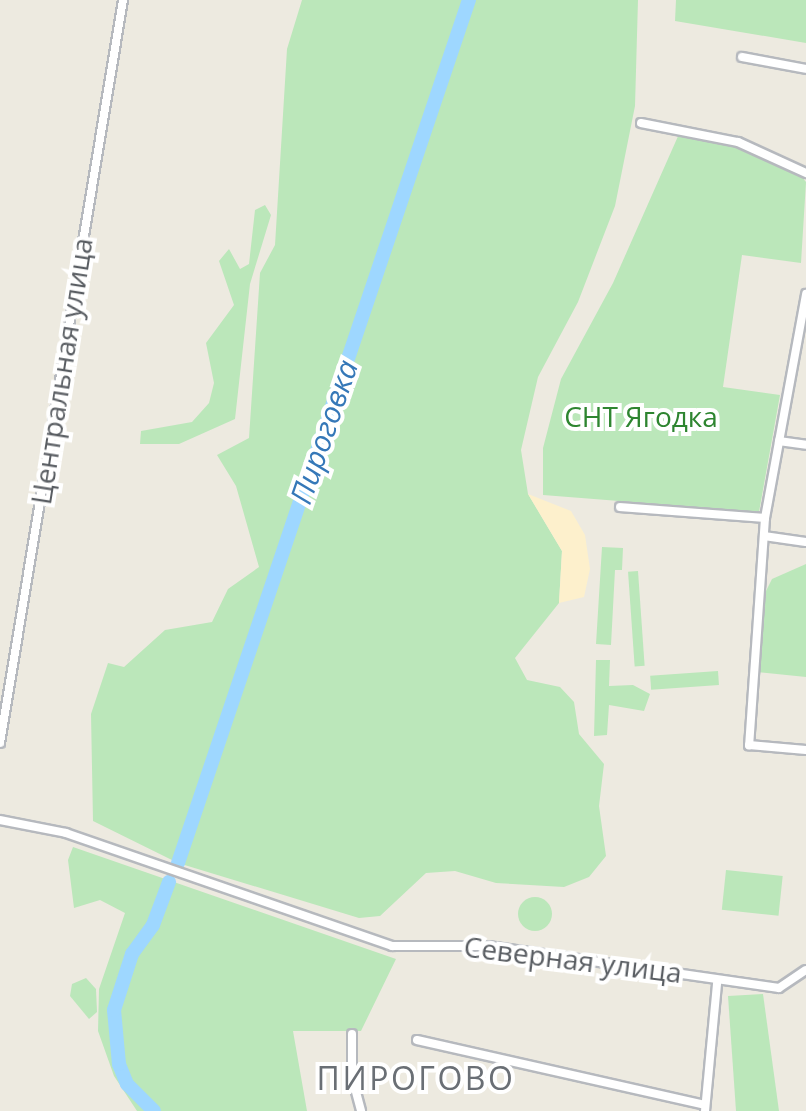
<!DOCTYPE html>
<html>
<head>
<meta charset="utf-8">
<style>
  body { margin:0 }
  #map { position:relative; width:806px; height:1111px; overflow:hidden; background:#edeae0; font-family:"Open Sans",sans-serif }
  div>[style] { position:absolute }
  [style*='--x'] { left:calc(var(--x)*1px); top:calc(var(--y)*1px); width:calc(var(--w)*1px); rotate:calc(var(--a)*1deg) }
  .green>* { inset:0; background:#bbe7ba; transform-origin:0 0 }
  .round { border-radius:50% }
  .sand>* { inset:0; background:#fdf0cc }
  .river>* { height:14px; margin:-7px; padding:0 7px; transform-origin:7px; border-radius:7px; background:#9ed7ff }
  .roads { filter:drop-shadow(2px 0 #b6b9be) drop-shadow(-2px 0 #b6b9be) drop-shadow(0 2px #b6b9be) drop-shadow(0 -2px #b6b9be) }
  .minor>* { height:8px; margin:-4px; padding:0 4px; transform-origin:4px; border-radius:4px; background:#fff }
  span { translate:-50% -50%; white-space:nowrap; text-align:center; line-height:1.15; -webkit-text-stroke:8px #fff; paint-order:stroke }
  .street-label { font-size:28px; color:#595d62 }
  .park-label { font-size:28px; color:#2e8530 }
  .water-label { font-size:30px; color:#3578b8; font-style:italic }
  .quarter-label { font-size:32px; color:#6a6f75; letter-spacing:2.5px }
</style>
</head>
<body>
<div id="map">
  <div class="green">
    <div style="clip-path:polygon(302px 0,638px 0,635px 106px,615px 206px,578px 302px,538px 377px,521px 450px,528px 494px,562px 551px,559px 603px,515px 658px,527px 680px,560px 687px,574px 702px,579px 734px,604px 764px,599px 806px,606px 856px,589px 877px,564px 887px,496px 883px,455px 871px,426px 873px,380px 916px,359px 918px,178px 863px,93px 821px,91px 714px,108px 663px,124px 667px,165px 630px,212px 622px,228px 589px,259px 567px,236px 486px,217px 455px,249px 438px,260px 273px,275px 245px,287px 49px)"></div>
    <div style="clip-path:polygon(676px 0,806px 0,806px 43px,675px 21px)"></div>
    <div style="clip-path:polygon(679px 134px,742px 147px,796px 170px,806px 182px,801px 263px,742px 255px,723px 387px,780px 395px,759px 512px,543px 495px,543px 448px,561px 379px,613px 283px)"></div>
    <div style="clip-path:polygon(265px 205px,271px 215px,250px 284px,235px 419px,179px 444px,140px 444px,141px 431px,192px 422px,209px 403px,214px 383px,206px 343px,234px 305px,219px 261px,229px 249px,240px 269px,249px 264px,255px 210px)"></div>
    <div style="clip-path:polygon(602px 547px,623px 548px,622px 570px,615px 570px,611px 645px,596px 644px)"></div>
    <div style="clip-path:polygon(806px 564px,806px 677px,757px 672px,766px 591px,772px 579px)"></div>
    <div style="left:638px;top:571px;width:95px;height:10px;rotate:86deg"></div>
    <div style="clip-path:polygon(596px 660px,610px 660px,609px 686px,633px 685px,650px 694px,644px 711px,609px 705px,607px 735px,594px 736px)"></div>
    <div style="left:718px;top:671px;width:14px;height:68px;rotate:86deg"></div>
    <div style="clip-path:polygon(73px 847px,396px 959px,361px 1031px,293px 1031px,307px 1111px,137px 1111px,114px 1076px,98px 1031px,99px 989px,125px 913px,100px 900px,74px 908px,68px 860px)"></div>
    <div style="left:726px;top:870px;width:57px;height:40px;rotate:6deg"></div>
    <div class="round" style="left:518px;top:897px;width:34px;height:34px"></div>
    <div style="clip-path:polygon(86px 978px,96px 989px,97px 1012px,89px 1019px,70px 996px,72px 984px)"></div>
    <div style="clip-path:polygon(763px 994px,779px 1111px,736px 1111px,728px 996px)"></div>
  </div>
  <div class="sand">
    <div style="clip-path:polygon(528px 494px,571px 511px,585px 535px,590px 569px,584px 597px,559px 603px,562px 551px)"></div>
  </div>
  <div class="river">
    <div style="--x:178;--y:863;--w:911;--a:-71.37"></div>
    <div style="--x:154;--y:1111;--w:38;--a:-135"></div>
    <div style="--x:127;--y:1084;--w:22;--a:-112"></div>
    <div style="--x:119;--y:1064;--w:54;--a:-95.3"></div>
    <div style="--x:114;--y:1010;--w:59;--a:-72.2"></div>
    <div style="--x:132;--y:954;--w:36;--a:-54"></div>
    <div style="--x:153;--y:925;--w:46;--a:-69.6"></div>
  </div>
  <div class="roads">
    <div class="minor">
      <div style="--x:742;--y:57;--w:65;--a:10.6"></div>
      <div style="--x:641;--y:123;--w:99;--a:11.1"></div>
      <div style="--x:738;--y:142;--w:75;--a:24.5"></div>
      <div style="--x:779;--y:441;--w:27;--a:8"></div>
      <div style="--x:620;--y:507;--w:145;--a:4.3"></div>
      <div style="--x:765;--y:518;--w:228;--a:94"></div>
      <div style="--x:749;--y:745;--w:57;--a:5"></div>
      <div style="--x:765;--y:518;--w:228;--a:-79.6"></div>
      <div style="--x:764;--y:536;--w:42;--a:8.1"></div>
      <div style="--x:0;--y:743;--w:753;--a:-80.6"></div>
      <div style="--x:0;--y:820;--w:67;--a:11.1"></div>
      <div style="--x:66;--y:833;--w:345;--a:19.1"></div>
      <div style="--x:392;--y:946;--w:96;--a:0"></div>
      <div style="--x:488;--y:946;--w:294;--a:8.2"></div>
      <div style="--x:779;--y:988;--w:32;--a:-34"></div>
      <div style="--x:352;--y:1034;--w:43;--a:90"></div>
      <div style="--x:352;--y:1077;--w:35;--a:75"></div>
      <div style="--x:417;--y:1040;--w:295;--a:12.7"></div>
      <div style="--x:705;--y:1111;--w:129;--a:-84.6"></div>
    </div>
  </div>
  <div class="street-label">
    <span style="left:61px;top:371px;rotate:-81deg">Центральная улица</span>
    <span style="left:573px;top:959px;rotate:7deg">Северная улица</span>
  </div>
  <div class="park-label">
    <span style="left:641px;top:416px">СНТ Ягодка</span>
  </div>
  <div class="water-label">
    <span style="left:324px;top:432px;rotate:-71deg">Пироговка</span>
  </div>
  <div class="quarter-label">
    <span style="left:416px;top:1078px">ПИРОГОВО</span>
  </div>
</div>
</body>
</html>
